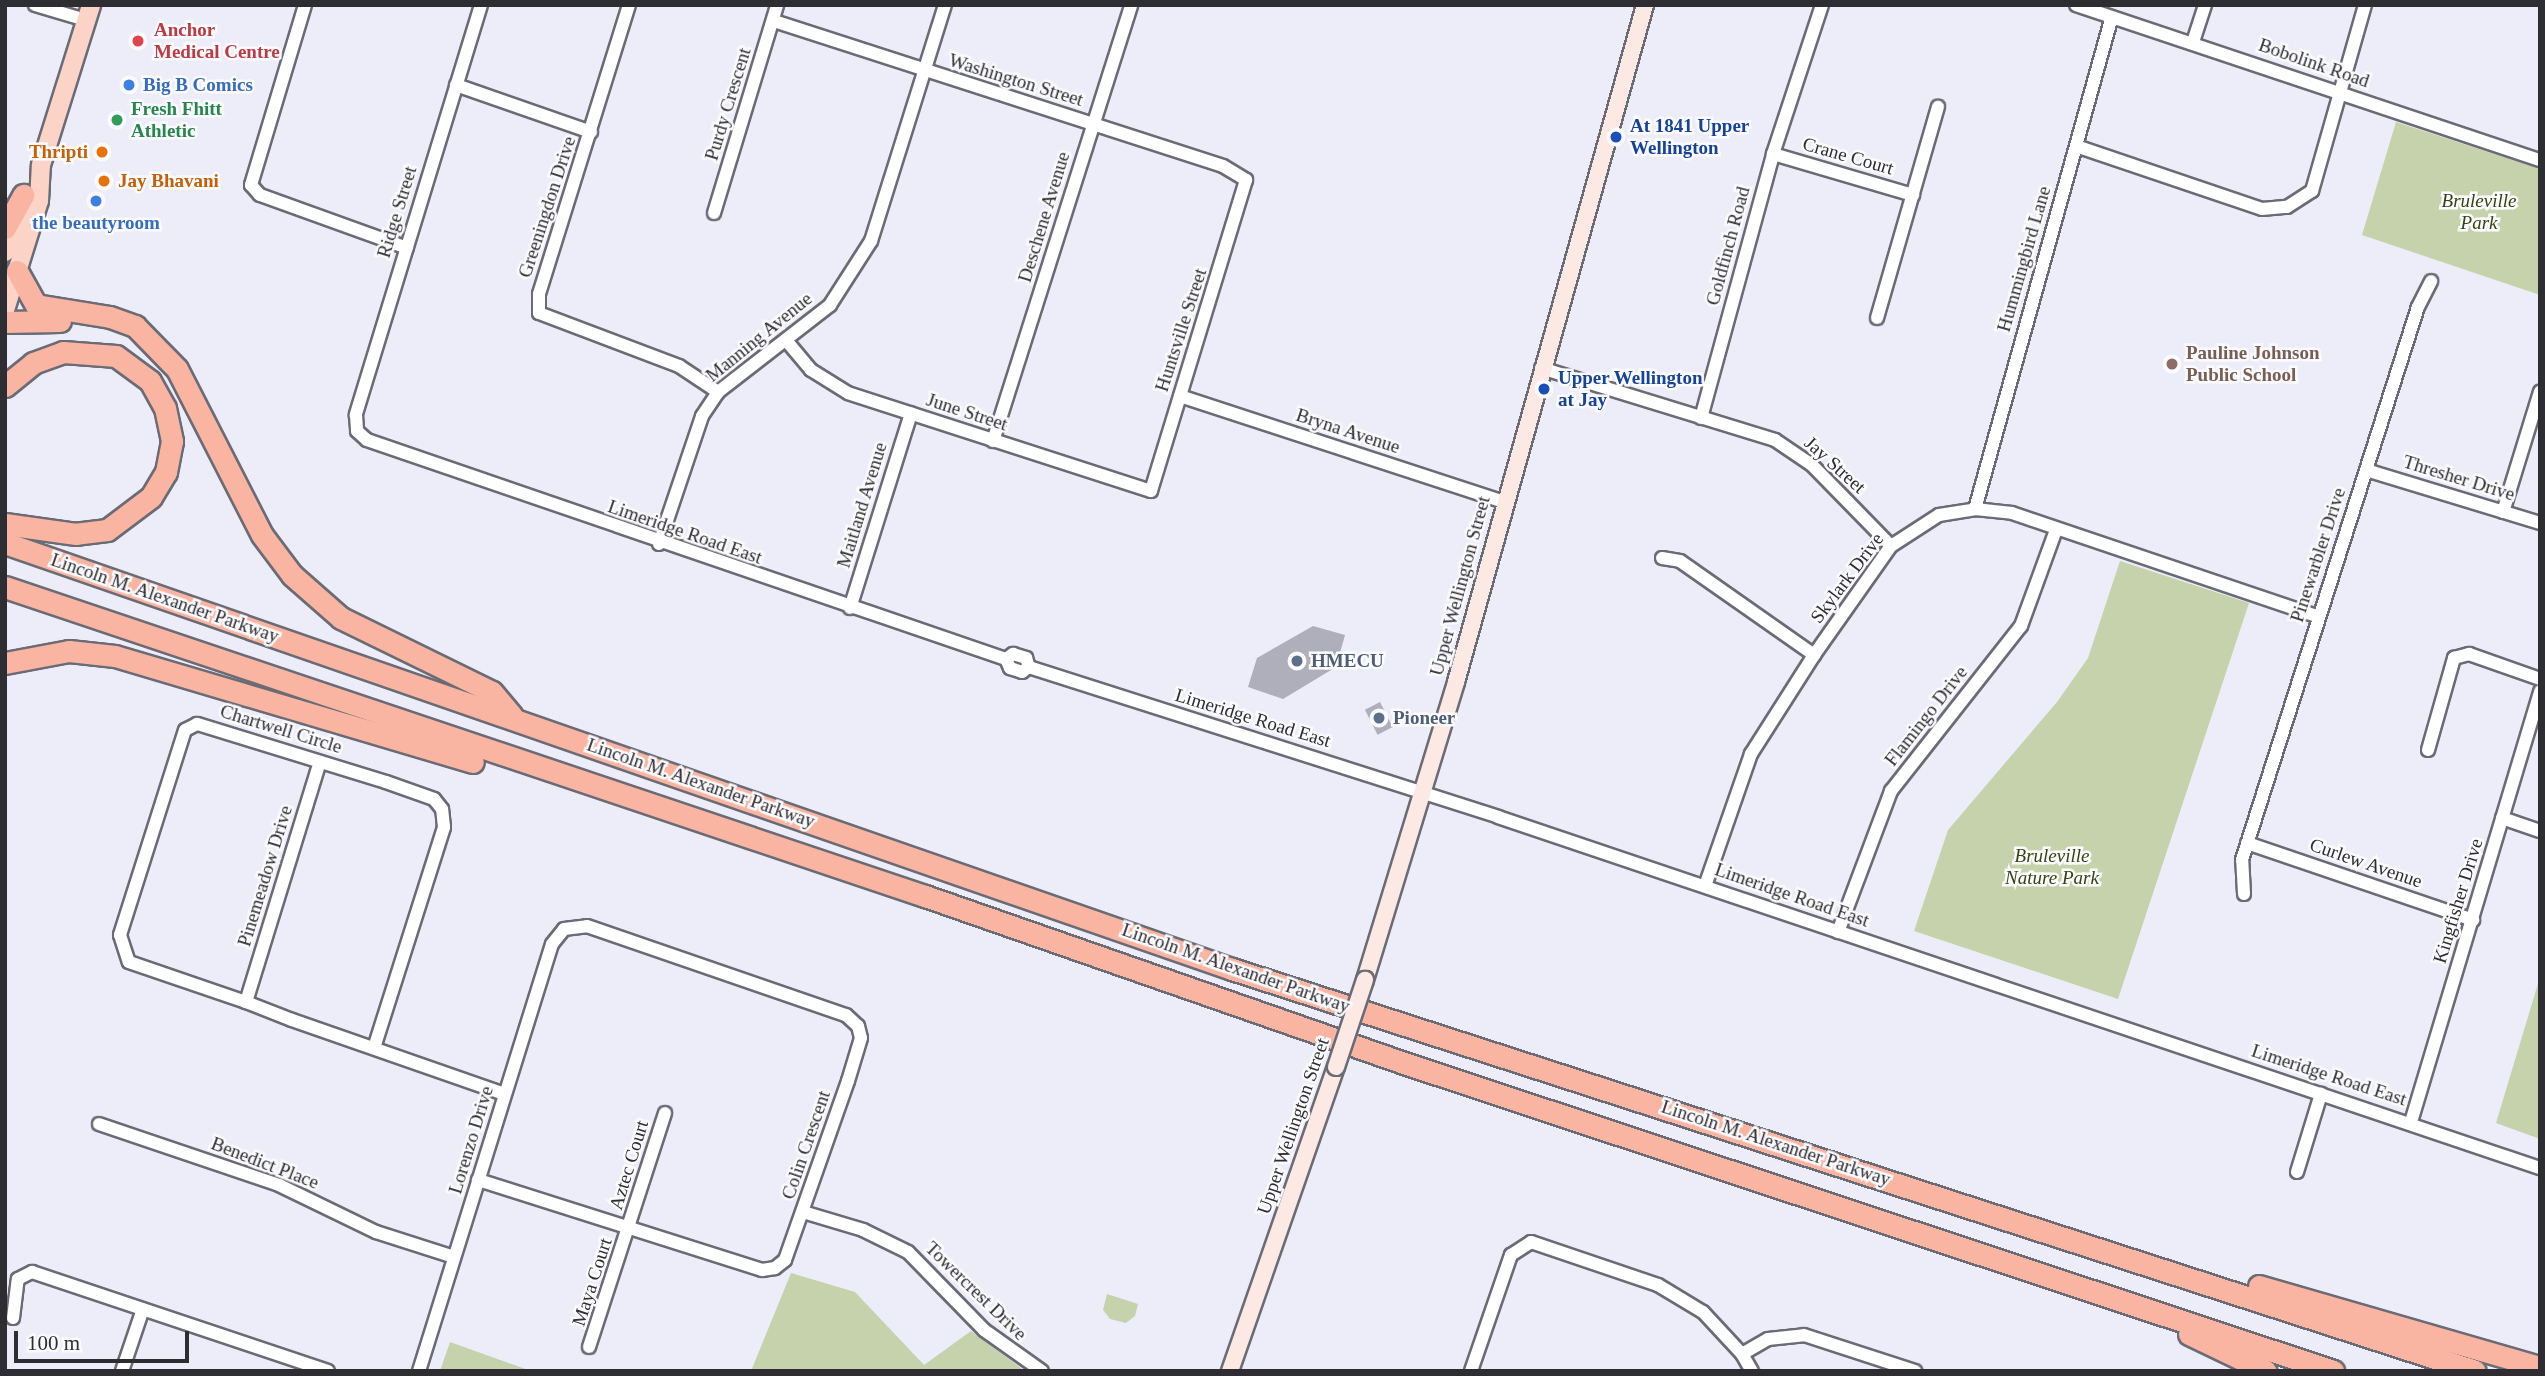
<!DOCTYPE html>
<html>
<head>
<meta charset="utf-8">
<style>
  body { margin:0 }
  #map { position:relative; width:2545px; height:1376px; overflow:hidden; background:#ecedf9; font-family:"Times New Roman",serif }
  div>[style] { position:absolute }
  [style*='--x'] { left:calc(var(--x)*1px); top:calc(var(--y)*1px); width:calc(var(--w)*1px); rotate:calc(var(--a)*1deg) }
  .green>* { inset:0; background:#c6d2ab }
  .building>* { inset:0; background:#afafbb; transform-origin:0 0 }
  .roads { filter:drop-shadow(2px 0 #6a6b75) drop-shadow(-2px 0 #6a6b75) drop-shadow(0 2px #6a6b75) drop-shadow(0 -2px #6a6b75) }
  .street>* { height:12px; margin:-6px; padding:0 6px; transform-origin:6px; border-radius:6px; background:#fff }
  .secondary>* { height:16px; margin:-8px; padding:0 8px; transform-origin:8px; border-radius:8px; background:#fde9e3 }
  .primary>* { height:18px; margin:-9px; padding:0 9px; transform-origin:9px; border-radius:9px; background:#fbd3c7 }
  .highway>* { height:21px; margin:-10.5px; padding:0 10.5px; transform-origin:10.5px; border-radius:10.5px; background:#f9b5a2 }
  .bridges { filter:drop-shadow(2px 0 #6a6b75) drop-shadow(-2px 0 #6a6b75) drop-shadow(0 2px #6a6b75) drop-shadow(0 -2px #6a6b75) }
  .secondary-bridge>* { height:16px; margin:-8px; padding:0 8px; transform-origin:8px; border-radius:8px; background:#fde9e3 }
  .dots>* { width:19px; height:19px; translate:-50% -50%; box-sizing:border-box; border:4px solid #fbfbfe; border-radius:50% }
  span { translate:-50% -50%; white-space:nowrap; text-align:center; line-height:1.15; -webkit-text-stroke:5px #fbfbfe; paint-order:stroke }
  .health-label { font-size:19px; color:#be3a42; font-weight:700 }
  .left { translate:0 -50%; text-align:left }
  .street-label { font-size:19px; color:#2d2d32 }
  .shop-label { font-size:19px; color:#366cbe; font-weight:700 }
  .leisure-label { font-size:19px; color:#27864d; font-weight:700 }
  .transit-label { font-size:19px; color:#164399; font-weight:700 }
  .food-label { font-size:19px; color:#c56008; font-weight:700 }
  .right { translate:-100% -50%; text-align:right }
  .park-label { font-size:19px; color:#374311; font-style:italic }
  .education-label { font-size:19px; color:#785e54; font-weight:700 }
  .service-label { font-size:19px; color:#4e5e75; font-weight:700 }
  .frame { position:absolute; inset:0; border:7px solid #2d2d32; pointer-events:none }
  .scale { position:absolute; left:14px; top:1331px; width:175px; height:32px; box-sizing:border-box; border:4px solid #2d2d32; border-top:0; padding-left:9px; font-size:21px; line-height:24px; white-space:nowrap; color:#2d2d32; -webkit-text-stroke:5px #fbfbfe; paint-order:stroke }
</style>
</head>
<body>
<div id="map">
  <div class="green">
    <div style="clip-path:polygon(2396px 122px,2540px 169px,2540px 295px,2362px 235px)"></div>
    <div style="clip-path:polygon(2120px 561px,2249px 603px,2118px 999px,1914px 931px,1948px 830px,2057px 702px,2088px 658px)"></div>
    <div style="clip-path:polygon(2540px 977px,2540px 1139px,2496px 1123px)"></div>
    <div style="clip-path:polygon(791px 1273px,855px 1292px,924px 1365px,971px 1331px,1025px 1371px,751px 1371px)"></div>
    <div style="clip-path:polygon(1107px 1294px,1138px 1304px,1135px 1316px,1126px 1323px,1110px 1319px,1103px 1310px)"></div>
    <div style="clip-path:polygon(450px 1342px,531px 1371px,440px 1371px)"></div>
  </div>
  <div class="building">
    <div style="clip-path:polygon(1313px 626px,1345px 635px,1336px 667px,1283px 699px,1248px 687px,1257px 658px)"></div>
    <div style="left:1380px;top:702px;width:28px;height:17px;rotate:63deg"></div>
  </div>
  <div class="roads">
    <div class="street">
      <div style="--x:35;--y:5;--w:53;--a:16.4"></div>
      <div style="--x:305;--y:5;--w:188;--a:106.7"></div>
      <div style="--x:251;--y:185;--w:13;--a:48"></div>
      <div style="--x:260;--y:195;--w:156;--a:19.8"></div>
      <div style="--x:481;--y:5;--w:429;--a:107"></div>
      <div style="--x:356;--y:415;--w:16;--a:86"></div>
      <div style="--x:357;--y:431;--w:13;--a:42"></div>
      <div style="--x:367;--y:440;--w:675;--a:18.92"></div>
      <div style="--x:1006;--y:659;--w:10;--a:66"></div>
      <div style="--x:1010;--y:668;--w:13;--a:18"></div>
      <div style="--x:1022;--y:672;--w:9;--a:-36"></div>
      <div style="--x:1029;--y:667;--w:492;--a:17.7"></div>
      <div style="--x:1498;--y:817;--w:1100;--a:18.62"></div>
      <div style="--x:629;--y:5;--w:303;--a:107.3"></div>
      <div style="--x:539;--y:294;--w:19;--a:90"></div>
      <div style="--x:539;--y:313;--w:150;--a:20.7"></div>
      <div style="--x:679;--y:366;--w:47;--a:33.7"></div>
      <div style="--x:2076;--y:5;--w:489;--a:18.5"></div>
      <div style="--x:774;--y:21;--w:472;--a:17.9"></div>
      <div style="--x:1223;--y:166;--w:27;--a:31"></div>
      <div style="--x:1246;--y:180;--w:325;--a:107"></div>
      <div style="--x:1151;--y:491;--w:318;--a:-162.1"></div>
      <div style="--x:848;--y:393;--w:44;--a:-148.1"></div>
      <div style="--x:811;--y:370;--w:38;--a:-130"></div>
      <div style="--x:2193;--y:42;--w:39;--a:-72"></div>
      <div style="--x:456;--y:85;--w:143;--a:19.2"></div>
      <div style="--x:2076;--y:146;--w:196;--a:18.7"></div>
      <div style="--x:2262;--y:209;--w:25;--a:-5"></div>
      <div style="--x:2287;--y:207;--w:30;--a:-33"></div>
      <div style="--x:2312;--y:191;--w:193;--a:-74.1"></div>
      <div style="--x:1773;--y:154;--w:146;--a:16.3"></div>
      <div style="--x:714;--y:213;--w:217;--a:-73.1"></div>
      <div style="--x:1877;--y:318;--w:220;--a:-73.9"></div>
      <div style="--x:1541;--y:368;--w:245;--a:17.1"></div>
      <div style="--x:1775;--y:440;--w:45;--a:34"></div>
      <div style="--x:1812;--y:465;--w:113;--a:45.7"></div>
      <div style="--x:1180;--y:396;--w:341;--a:18.1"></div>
      <div style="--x:1701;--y:418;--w:274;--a:-74.7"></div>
      <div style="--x:1773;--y:154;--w:157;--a:-71.8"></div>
      <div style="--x:993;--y:441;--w:457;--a:-72.4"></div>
      <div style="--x:2366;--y:470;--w:182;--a:16.9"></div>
      <div style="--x:1975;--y:509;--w:508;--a:-74.46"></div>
      <div style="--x:2503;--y:512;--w:126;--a:-72.9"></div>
      <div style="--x:659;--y:544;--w:135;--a:-71.4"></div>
      <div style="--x:702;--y:416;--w:29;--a:-56"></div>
      <div style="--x:718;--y:392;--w:142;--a:-37.8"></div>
      <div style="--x:830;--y:305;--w:76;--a:-57.4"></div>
      <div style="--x:871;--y:241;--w:247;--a:-72.6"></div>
      <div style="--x:1662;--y:558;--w:18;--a:9"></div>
      <div style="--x:1680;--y:561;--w:164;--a:35"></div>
      <div style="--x:850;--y:608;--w:204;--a:-72.6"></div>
      <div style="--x:1006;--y:659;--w:9;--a:-36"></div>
      <div style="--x:1013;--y:654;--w:14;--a:17"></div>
      <div style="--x:1026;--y:658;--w:9;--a:72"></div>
      <div style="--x:2428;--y:750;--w:96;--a:-74.2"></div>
      <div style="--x:2454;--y:658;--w:16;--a:-15"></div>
      <div style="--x:2469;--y:654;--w:75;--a:19.4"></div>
      <div style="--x:2502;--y:818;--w:40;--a:18.9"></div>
      <div style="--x:2247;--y:843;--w:239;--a:18.8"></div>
      <div style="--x:1705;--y:886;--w:140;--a:-70.8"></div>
      <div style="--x:1751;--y:754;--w:117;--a:-57.5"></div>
      <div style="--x:1814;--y:655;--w:133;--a:-54.8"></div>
      <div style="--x:1891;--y:546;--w:57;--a:-32.9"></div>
      <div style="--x:1939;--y:515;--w:36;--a:-9"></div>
      <div style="--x:1975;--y:509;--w:37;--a:6"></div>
      <div style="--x:2012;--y:513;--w:324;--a:18.7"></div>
      <div style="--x:2244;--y:894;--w:34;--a:-93"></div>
      <div style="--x:2242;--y:860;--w:580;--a:-72.35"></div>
      <div style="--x:2418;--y:307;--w:29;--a:-63"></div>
      <div style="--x:1838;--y:932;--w:151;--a:-69.4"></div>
      <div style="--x:1891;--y:791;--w:210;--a:-51.8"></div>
      <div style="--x:2021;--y:626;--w:102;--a:-70"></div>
      <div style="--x:246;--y:1002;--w:251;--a:-72.9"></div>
      <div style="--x:374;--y:1048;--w:232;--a:-72.4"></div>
      <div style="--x:444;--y:827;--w:18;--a:-96"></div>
      <div style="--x:442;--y:809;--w:13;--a:-129"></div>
      <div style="--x:434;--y:799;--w:51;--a:-160.5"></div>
      <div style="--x:386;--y:782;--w:198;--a:-162.9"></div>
      <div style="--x:197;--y:724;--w:13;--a:153"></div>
      <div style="--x:185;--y:730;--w:215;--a:107.6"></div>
      <div style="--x:120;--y:935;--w:28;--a:72"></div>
      <div style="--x:129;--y:962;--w:124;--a:18.9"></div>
      <div style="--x:246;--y:1002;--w:49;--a:21.4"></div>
      <div style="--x:292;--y:1020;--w:225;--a:19.2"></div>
      <div style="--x:2411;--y:1122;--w:450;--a:-73.3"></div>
      <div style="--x:99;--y:1124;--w:190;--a:18.7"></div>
      <div style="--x:279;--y:1185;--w:108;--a:25.9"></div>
      <div style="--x:376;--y:1232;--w:82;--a:17.8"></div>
      <div style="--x:2297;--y:1172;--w:82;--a:-72.9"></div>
      <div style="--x:803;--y:1212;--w:63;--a:16.7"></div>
      <div style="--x:863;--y:1230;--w:50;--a:26.1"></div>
      <div style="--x:908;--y:1252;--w:109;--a:45.7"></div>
      <div style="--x:984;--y:1330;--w:71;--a:35.3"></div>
      <div style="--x:13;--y:1318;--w:39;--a:-83"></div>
      <div style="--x:18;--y:1279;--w:16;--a:-27"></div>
      <div style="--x:32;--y:1272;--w:312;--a:18.5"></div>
      <div style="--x:589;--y:1347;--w:246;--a:-72"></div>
      <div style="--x:1742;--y:1354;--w:20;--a:60"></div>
      <div style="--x:122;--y:1371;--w:65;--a:-71.3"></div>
      <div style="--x:419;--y:1371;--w:447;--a:-72.7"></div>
      <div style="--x:552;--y:944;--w:19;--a:-51"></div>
      <div style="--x:564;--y:929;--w:23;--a:-7"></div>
      <div style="--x:587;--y:926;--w:274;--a:19"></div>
      <div style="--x:846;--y:1015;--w:16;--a:43"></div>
      <div style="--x:858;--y:1026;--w:12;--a:76"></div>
      <div style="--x:861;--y:1038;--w:45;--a:106.8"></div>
      <div style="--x:848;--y:1081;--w:190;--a:109.4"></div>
      <div style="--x:785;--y:1260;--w:13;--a:141"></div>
      <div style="--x:775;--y:1268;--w:13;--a:171"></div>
      <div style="--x:762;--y:1270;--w:298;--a:-162.4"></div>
      <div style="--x:1471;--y:1371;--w:123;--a:-71"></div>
      <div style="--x:1511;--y:1255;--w:24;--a:-33"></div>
      <div style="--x:1531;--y:1242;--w:134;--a:18.7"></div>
      <div style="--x:1658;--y:1285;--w:52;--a:31"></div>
      <div style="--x:1703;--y:1312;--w:57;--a:47.1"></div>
      <div style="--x:1742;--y:1354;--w:30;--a:-30"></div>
      <div style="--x:1768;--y:1339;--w:36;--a:-6"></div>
      <div style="--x:1804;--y:1335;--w:117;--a:18"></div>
    </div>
    <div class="secondary">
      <div style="--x:1365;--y:980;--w:312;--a:-73"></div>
      <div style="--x:1456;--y:682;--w:703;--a:-74.4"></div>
      <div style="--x:1230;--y:1371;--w:322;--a:-70.8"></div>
    </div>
    <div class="primary">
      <div style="--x:5;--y:252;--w:39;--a:-72"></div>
      <div style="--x:5;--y:310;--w:114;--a:-72.7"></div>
      <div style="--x:39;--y:201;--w:36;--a:-87"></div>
      <div style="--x:41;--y:165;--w:168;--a:-72.6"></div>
    </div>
    <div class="highway">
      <div style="--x:5;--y:228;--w:38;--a:-61"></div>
      <div style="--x:17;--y:271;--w:39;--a:61"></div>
      <div style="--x:36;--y:305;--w:75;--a:9.2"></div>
      <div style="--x:110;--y:317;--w:27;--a:20"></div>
      <div style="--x:135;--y:326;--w:60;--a:45.7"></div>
      <div style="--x:177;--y:369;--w:186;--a:62.9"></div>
      <div style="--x:262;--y:535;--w:50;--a:53.1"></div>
      <div style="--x:292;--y:575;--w:65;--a:41.3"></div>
      <div style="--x:341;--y:618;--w:168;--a:26.1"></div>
      <div style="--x:492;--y:692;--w:31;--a:50"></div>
      <div style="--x:5;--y:322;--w:55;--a:-1"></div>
      <div style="--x:5;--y:386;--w:36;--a:-39"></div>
      <div style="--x:33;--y:363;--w:32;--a:-20"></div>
      <div style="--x:63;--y:352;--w:53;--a:4.3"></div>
      <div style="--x:116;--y:356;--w:42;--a:36.3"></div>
      <div style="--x:150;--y:381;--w:31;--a:61"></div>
      <div style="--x:165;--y:408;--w:34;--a:78"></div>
      <div style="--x:172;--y:441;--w:32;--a:101"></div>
      <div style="--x:166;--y:472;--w:29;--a:121"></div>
      <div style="--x:151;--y:497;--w:55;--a:143.1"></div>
      <div style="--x:107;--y:530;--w:31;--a:173"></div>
      <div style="--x:76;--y:534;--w:72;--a:-172"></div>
      <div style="--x:5;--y:543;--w:1299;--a:19.15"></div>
      <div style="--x:1232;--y:969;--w:1306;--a:17.92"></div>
      <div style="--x:5;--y:587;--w:971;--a:18.57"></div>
      <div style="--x:925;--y:896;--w:507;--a:19.22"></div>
      <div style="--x:1404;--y:1063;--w:979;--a:18.34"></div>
      <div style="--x:5;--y:663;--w:65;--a:-10.6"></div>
      <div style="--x:69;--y:651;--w:46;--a:6.2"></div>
      <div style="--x:115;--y:656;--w:373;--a:16.5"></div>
      <div style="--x:2259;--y:1286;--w:292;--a:16.1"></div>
      <div style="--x:2189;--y:1334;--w:85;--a:25.7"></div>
    </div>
  </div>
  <div class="bridges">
    <div class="secondary-bridge">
      <div style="--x:1336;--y:1067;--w:92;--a:-71.6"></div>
    </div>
  </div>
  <div class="dots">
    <div style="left:138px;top:41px;background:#e0444e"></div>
    <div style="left:129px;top:85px;background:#3f7fe0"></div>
    <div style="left:117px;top:120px;background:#2e9e5b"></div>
    <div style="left:1616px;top:137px;background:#1a4fb4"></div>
    <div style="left:102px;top:152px;background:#e8710a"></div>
    <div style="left:104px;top:181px;background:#e8710a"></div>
    <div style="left:96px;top:201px;background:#3f7fe0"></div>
    <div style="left:2172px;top:364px;background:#8d6e63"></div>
    <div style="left:1544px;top:389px;background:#1a4fb4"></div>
    <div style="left:1297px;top:661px;background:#5c6f8a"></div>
    <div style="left:1379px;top:718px;background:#5c6f8a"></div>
  </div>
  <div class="health-label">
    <span class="left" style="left:154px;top:41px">Anchor<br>Medical Centre</span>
  </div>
  <div class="street-label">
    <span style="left:2314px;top:63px;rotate:19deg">Bobolink Road</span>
    <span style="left:1016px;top:80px;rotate:17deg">Washington Street</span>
    <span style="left:728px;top:104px;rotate:-73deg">Purdy Crescent</span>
    <span style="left:1848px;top:156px;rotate:16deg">Crane Court</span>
    <span style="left:547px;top:207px;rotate:-72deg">Greeningdon Drive</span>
    <span style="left:397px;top:212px;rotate:-73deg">Ridge Street</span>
    <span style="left:1044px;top:217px;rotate:-73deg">Deschene Avenue</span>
    <span style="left:1728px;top:246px;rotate:-75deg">Goldfinch Road</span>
    <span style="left:2024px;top:259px;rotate:-74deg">Hummingbird Lane</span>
    <span style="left:1181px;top:330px;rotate:-72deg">Huntsville Street</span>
    <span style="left:759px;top:337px;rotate:-39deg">Manning Avenue</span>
    <span style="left:967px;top:412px;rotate:18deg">June Street</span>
    <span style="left:1348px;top:431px;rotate:18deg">Bryna Avenue</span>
    <span style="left:1835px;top:465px;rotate:42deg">Jay Street</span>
    <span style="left:2459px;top:478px;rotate:17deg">Thresher Drive</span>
    <span style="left:862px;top:505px;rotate:-73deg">Maitland Avenue</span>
    <span style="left:685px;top:532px;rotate:19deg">Limeridge Road East</span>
    <span style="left:2318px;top:555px;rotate:-72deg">Pinewarbler Drive</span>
    <span style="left:1847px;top:578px;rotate:-53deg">Skylark Drive</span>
    <span style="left:1460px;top:586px;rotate:-75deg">Upper Wellington Street</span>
    <span style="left:165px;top:598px;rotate:19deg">Lincoln M. Alexander Parkway</span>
    <span style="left:1926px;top:716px;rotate:-52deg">Flamingo Drive</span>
    <span style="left:1253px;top:718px;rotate:17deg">Limeridge Road East</span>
    <span style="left:281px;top:729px;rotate:17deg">Chartwell Circle</span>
    <span style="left:701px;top:783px;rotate:19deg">Lincoln M. Alexander Parkway</span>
    <span style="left:2366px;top:863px;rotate:19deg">Curlew Avenue</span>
    <span style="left:265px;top:876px;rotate:-73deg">Pinemeadow Drive</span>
    <span style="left:1792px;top:895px;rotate:19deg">Limeridge Road East</span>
    <span style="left:2458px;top:901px;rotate:-73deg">Kingfisher Drive</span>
    <span style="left:1236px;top:968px;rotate:19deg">Lincoln M. Alexander Parkway</span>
    <span style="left:2329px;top:1075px;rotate:18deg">Limeridge Road East</span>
    <span style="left:1293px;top:1126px;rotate:-71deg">Upper Wellington Street</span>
    <span style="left:471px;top:1140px;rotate:-73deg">Lorenzo Drive</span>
    <span style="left:1776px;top:1143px;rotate:18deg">Lincoln M. Alexander Parkway</span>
    <span style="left:806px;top:1145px;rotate:-71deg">Colin Crescent</span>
    <span style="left:265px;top:1163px;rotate:21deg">Benedict Place</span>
    <span style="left:629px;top:1165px;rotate:-73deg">Aztec Court</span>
    <span style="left:592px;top:1282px;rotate:-72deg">Maya Court</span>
    <span style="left:976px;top:1291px;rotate:44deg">Towercrest Drive</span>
  </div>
  <div class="shop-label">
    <span class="left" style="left:143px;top:85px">Big B Comics</span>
    <span style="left:96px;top:223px">the beautyroom</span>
  </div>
  <div class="leisure-label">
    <span class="left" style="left:131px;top:120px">Fresh Fhitt<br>Athletic</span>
  </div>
  <div class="transit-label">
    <span class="left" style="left:1630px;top:137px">At 1841 Upper<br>Wellington</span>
    <span class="left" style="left:1558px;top:389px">Upper Wellington<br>at Jay</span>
  </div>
  <div class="food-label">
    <span class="right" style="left:88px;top:152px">Thripti</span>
    <span class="left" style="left:118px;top:181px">Jay Bhavani</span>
  </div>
  <div class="park-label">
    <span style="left:2479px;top:212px">Bruleville<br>Park</span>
    <span style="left:2052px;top:867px">Bruleville<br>Nature Park</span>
  </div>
  <div class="education-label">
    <span class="left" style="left:2186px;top:364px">Pauline Johnson<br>Public School</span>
  </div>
  <div class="service-label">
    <span class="left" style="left:1311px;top:661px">HMECU</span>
    <span class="left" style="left:1393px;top:718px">Pioneer</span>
  </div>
  <div class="frame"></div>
  <div class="scale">100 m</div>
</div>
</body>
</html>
